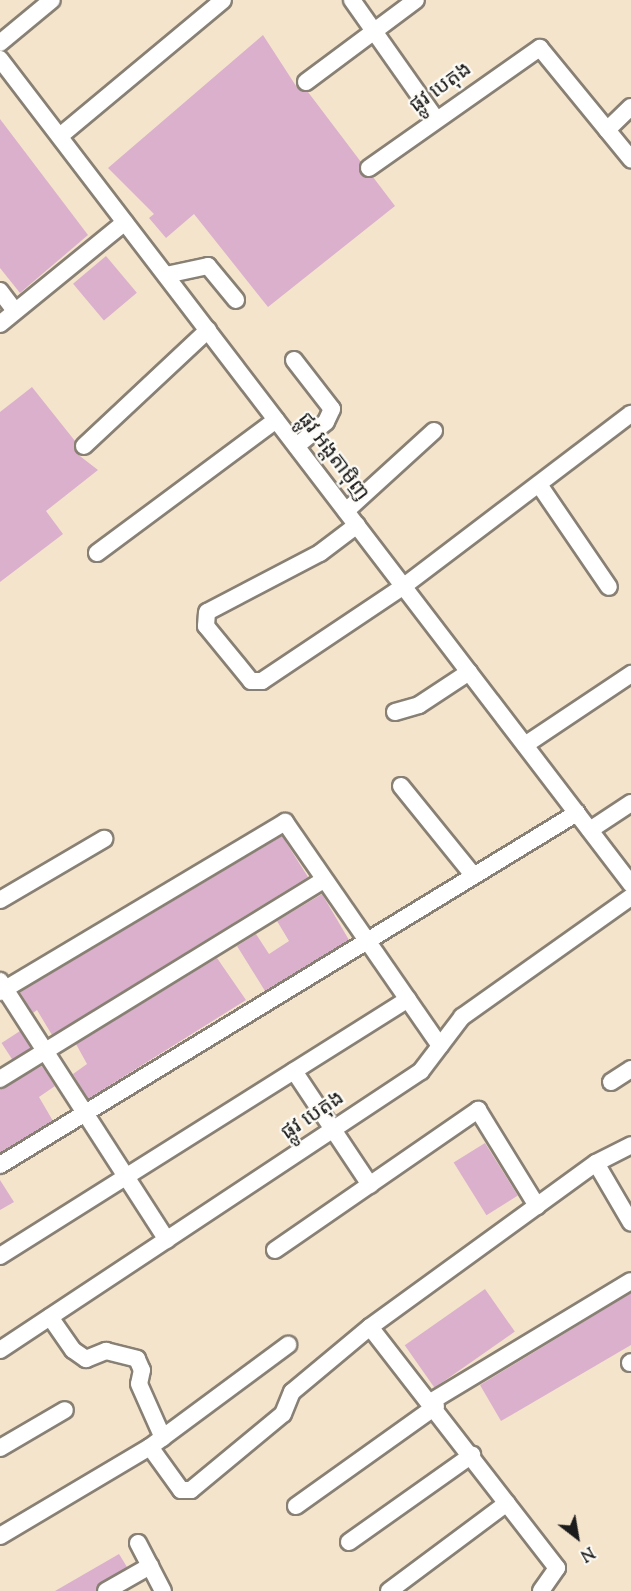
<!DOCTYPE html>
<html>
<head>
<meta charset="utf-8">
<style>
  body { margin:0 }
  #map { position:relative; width:631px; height:1591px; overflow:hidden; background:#f5e4cc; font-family:"Sorts Mill Goudy","Noto Sans Khmer",serif }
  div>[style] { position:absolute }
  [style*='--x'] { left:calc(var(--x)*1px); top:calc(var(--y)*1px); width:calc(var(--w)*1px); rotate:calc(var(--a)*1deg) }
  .building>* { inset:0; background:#dab0cd; transform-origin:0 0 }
  .roads { filter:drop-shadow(2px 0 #888074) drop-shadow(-2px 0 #888074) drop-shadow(0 2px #888074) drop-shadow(0 -2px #888074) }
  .minor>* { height:16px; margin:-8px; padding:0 8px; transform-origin:8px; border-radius:8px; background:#fff }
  span { translate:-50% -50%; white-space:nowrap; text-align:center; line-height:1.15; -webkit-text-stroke:4.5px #fdfcf7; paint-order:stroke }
  .street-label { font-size:21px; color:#1c1c1c }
  .north { position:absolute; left:547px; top:1507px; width:60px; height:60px; -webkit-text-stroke:4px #fdfcf7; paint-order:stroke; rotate:149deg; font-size:16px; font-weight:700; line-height:24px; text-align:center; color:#1c1c1c }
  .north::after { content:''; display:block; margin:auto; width:21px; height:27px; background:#1c1c1c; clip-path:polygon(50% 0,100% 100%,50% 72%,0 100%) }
</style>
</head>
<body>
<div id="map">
  <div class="building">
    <div style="clip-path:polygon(263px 35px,298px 89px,308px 92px,361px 162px,361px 174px,373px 177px,395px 206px,268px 307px,194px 214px,166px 238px,149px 218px,154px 214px,108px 168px)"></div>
    <div style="clip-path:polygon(0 119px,88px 235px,20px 293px,0 268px)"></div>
    <div style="left:106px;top:256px;width:48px;height:43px;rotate:50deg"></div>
    <div style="clip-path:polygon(32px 387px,75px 441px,76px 453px,98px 470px,46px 511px,63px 534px,0 582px,0 412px)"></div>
    <div style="clip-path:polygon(282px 836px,308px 877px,52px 1035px,37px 1010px,33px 1013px,20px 992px)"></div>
    <div style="clip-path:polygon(322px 894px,349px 940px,265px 991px,237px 946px,256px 934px,269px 954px,289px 941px,277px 921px)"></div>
    <div style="clip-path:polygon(217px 958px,246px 1000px,88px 1099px,73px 1074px,87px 1064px,76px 1044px)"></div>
    <div style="left:20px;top:1031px;width:20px;height:22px;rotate:57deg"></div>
    <div style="clip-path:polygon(42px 1066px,55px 1086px,39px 1097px,53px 1121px,0 1153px,0 1089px)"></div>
    <div style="left:485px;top:1143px;width:62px;height:37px;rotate:58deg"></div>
    <div style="clip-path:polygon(0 1180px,14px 1202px,0 1210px)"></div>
    <div style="left:485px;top:1289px;width:52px;height:98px;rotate:55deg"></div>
    <div style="clip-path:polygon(631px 1293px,631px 1345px,501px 1421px,480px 1385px)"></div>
    <div style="clip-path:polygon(119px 1554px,127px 1567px,96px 1591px,55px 1591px)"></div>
  </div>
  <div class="roads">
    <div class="minor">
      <div style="--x:352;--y:0;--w:146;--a:54.8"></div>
      <div style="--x:0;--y:43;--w:67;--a:-39.6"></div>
      <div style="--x:0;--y:59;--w:1039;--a:52.59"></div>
      <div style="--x:306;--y:82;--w:137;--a:-36.7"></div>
      <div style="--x:607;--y:130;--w:33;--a:-44"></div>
      <div style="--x:60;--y:136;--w:212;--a:-39.8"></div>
      <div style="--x:369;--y:168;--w:209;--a:-35.1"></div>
      <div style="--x:540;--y:48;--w:144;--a:50.7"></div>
      <div style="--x:166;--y:275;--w:43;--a:-12.1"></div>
      <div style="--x:208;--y:266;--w:44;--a:50.5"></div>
      <div style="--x:0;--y:291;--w:25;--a:53"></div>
      <div style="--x:0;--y:324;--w:161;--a:-39.2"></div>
      <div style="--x:294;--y:360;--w:62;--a:52.2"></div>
      <div style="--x:332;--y:409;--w:14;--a:115"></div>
      <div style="--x:326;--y:422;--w:38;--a:141"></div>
      <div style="--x:84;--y:446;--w:170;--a:-43.1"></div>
      <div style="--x:540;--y:486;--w:122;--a:55.7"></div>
      <div style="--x:346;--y:511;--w:119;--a:-42.3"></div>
      <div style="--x:357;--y:525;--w:46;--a:142.9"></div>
      <div style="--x:320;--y:553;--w:127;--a:152.4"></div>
      <div style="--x:207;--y:612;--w:14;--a:94"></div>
      <div style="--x:206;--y:626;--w:71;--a:50.7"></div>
      <div style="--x:251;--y:681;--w:11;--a:0"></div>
      <div style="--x:262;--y:681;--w:171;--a:-33.8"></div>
      <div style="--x:404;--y:586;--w:285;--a:-37.2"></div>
      <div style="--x:97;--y:553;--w:223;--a:-36.6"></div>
      <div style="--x:395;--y:712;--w:25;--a:-16"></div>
      <div style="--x:419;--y:705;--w:60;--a:-33.4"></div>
      <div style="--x:525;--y:745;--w:128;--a:-33.8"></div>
      <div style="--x:401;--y:786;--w:114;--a:51"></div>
      <div style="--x:590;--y:830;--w:49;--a:-33.4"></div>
      <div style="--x:0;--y:900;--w:121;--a:-30.4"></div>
      <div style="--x:0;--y:981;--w:308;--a:57.2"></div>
      <div style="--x:0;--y:992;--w:332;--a:-30.8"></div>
      <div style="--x:285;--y:822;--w:272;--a:55.3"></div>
      <div style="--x:294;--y:1071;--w:137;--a:56.3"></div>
      <div style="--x:0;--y:1079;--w:380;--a:-31.6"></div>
      <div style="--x:611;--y:1082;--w:24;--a:-33"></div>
      <div style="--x:596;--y:1163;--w:69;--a:59.7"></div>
      <div style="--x:0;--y:1165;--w:676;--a:-31.39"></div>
      <div style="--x:275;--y:1250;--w:247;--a:-34.6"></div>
      <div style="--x:478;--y:1110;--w:113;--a:58.4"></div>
      <div style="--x:0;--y:1256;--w:482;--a:-32.2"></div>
      <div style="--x:50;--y:1317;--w:40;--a:55.1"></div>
      <div style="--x:73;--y:1350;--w:16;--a:35"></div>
      <div style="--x:86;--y:1359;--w:22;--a:-22"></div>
      <div style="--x:106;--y:1351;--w:32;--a:14"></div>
      <div style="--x:137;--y:1359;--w:12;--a:66"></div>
      <div style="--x:142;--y:1370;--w:14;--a:102"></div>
      <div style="--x:139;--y:1384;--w:59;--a:66"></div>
      <div style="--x:370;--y:1327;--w:305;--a:52.2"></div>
      <div style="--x:557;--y:1568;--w:28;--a:125"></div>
      <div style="--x:0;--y:1350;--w:505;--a:-33.53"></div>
      <div style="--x:421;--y:1071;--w:68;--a:-52.8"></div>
      <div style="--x:462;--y:1017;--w:207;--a:-35.4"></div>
      <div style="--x:630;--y:1363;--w:1;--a:-45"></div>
      <div style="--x:432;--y:1401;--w:232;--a:-31.1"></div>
      <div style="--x:150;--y:1447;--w:53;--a:54.2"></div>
      <div style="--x:181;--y:1490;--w:10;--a:0"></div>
      <div style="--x:191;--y:1490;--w:119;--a:-39.6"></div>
      <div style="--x:283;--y:1414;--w:24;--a:-68"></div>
      <div style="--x:292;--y:1392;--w:102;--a:-39.8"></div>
      <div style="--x:370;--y:1327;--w:279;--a:-36"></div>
      <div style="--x:596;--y:1163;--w:39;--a:-27"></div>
      <div style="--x:0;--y:1448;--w:75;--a:-30.3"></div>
      <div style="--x:296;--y:1506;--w:172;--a:-35.5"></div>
      <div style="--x:0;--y:1536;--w:174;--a:-30.7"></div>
      <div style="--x:150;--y:1447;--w:172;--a:-36.5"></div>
      <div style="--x:349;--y:1542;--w:151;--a:-35.3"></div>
      <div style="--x:138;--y:1543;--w:54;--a:62.5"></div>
      <div style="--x:106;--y:1591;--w:51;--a:-29.6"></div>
      <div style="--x:389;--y:1591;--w:147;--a:-36.7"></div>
    </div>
  </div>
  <div class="street-label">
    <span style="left:441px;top:88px;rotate:-36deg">ផ្លូវ បេតុង</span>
    <span style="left:333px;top:457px;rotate:53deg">ផ្លូវ អង្តតាម៉ិញ</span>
    <span style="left:313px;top:1116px;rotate:-34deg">ផ្លូវ បេតុង</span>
  </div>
  <div class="north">N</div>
</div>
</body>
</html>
